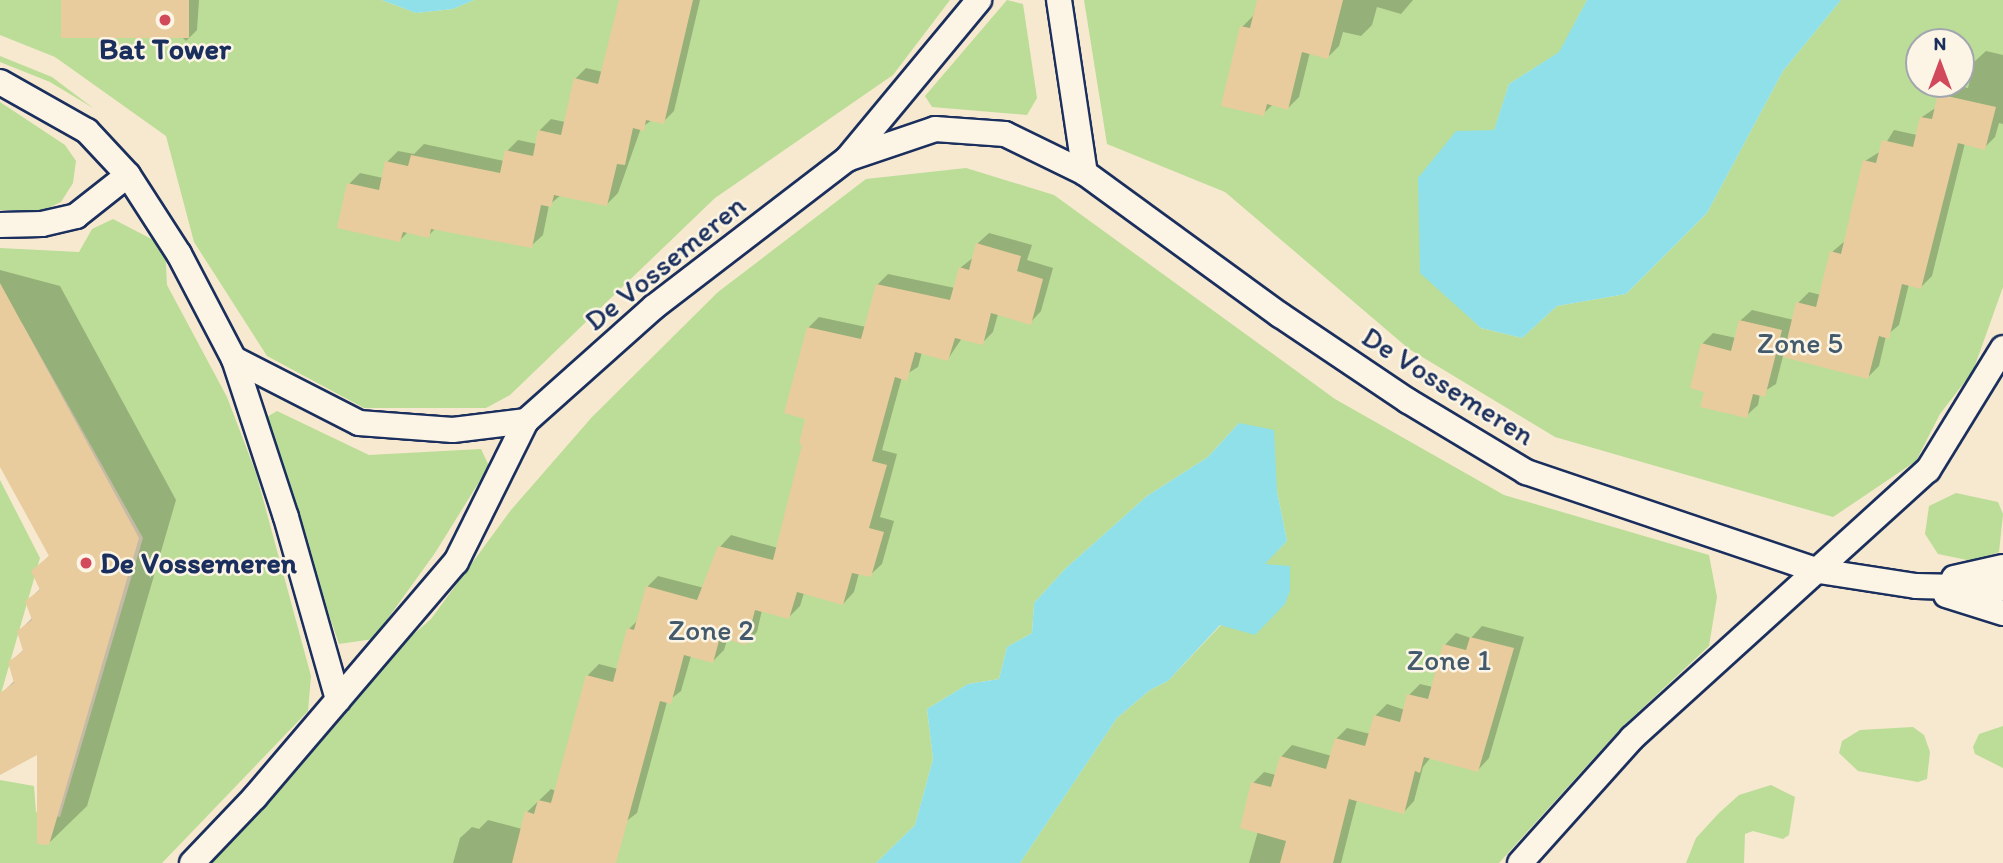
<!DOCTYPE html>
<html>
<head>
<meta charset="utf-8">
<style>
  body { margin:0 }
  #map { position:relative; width:2003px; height:863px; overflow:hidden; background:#f6e9cf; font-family:Itim,sans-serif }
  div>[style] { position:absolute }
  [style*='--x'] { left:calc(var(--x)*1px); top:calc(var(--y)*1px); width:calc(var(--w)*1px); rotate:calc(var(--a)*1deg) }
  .green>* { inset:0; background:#bbdd97 }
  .water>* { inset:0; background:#8fe0e9 }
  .shadow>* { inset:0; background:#0003 }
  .building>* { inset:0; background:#e9cc9d; transform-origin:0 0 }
  .roads { filter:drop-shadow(2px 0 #1b2f5e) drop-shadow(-2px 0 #1b2f5e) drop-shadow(0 2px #1b2f5e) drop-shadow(0 -2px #1b2f5e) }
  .service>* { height:24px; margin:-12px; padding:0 12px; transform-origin:12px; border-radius:12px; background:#fcf5e5 }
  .dots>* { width:19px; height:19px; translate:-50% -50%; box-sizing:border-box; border:4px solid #fcf5e5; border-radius:50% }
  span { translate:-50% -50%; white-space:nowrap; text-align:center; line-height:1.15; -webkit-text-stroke:5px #fcf5e5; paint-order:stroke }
  .poi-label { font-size:30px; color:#1b2f5e; font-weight:700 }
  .left { translate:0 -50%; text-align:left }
  .street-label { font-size:30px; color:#1b2f5e }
  .park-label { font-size:30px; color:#435a6c }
  .north { position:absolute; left:1905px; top:28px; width:70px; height:70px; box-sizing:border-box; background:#fcf5e5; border:2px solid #a2a6af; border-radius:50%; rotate:0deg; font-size:19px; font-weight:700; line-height:28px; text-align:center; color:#1b2f5e }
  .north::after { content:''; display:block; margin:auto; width:24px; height:32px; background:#d1495b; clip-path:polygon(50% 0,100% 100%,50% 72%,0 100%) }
</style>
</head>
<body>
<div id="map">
  <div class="green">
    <div style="clip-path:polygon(0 0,382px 0,416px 13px,453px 9px,474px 0,950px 0,893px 75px,715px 198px,510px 395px,486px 408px,364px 408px,267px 356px,194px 242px,166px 136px,55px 57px,0 35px)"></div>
    <div style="clip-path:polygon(1007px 0,1023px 4px,1037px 98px,1027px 115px,932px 107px,925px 96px)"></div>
    <div style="clip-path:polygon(evenodd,1084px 0,1587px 0,1560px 52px,1509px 84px,1494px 131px,1458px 306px,1481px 328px,1522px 338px,1557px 306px,1626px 294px,1707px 213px,1783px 71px,1841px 0,2003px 0,2003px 287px,1973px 371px,1940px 414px,1916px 461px,1833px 517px,1555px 437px,1409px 349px,1225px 192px,1107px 144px,1084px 0,1919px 42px,1961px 42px,1961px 84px,1919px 84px,1919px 42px)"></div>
    <div style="clip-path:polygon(0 56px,52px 77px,93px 108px,50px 82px,0 62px)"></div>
    <div style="clip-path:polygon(0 102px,65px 145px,76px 161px,73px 183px,61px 202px,44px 210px,0 210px)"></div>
    <div style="clip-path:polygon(966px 168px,1054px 195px,1335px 399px,1504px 495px,1709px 555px,1717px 597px,1709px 646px,1621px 728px,1499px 863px,1020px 863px,1117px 718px,1150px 690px,1168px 681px,1221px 625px,1290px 591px,1288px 577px,1264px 564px,1287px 541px,1277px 491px,1239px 423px,1208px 457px,1147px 496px,1065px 569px,1034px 603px,1032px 633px,1007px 647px,999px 679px,968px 684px,927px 709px,933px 759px,915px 825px,876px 863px,192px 863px,338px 700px,431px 619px,511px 510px,592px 417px,718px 292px,866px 179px)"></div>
    <div style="clip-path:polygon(113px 219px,165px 246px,167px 285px,227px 397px,256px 473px,311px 676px,308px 711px,162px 863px,0 863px,0 780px,34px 786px,36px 812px,60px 817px,143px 538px,22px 323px,0 317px,0 248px,79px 252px,92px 229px)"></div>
    <div style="clip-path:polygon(277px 411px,369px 455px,481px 449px,489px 466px,435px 553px,373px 639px,339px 644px,262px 420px)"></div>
    <div style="clip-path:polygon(0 480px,40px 558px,0 697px)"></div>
    <div style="clip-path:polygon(1956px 493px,1998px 502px,2003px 514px,1999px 552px,1972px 561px,1938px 554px,1925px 534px,1929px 506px)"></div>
    <div style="clip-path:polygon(2003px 726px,2003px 768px,1975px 754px,1973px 747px,1979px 734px)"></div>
    <div style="clip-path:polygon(1913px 727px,1924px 735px,1930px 752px,1927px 779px,1918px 782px,1858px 771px,1839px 753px,1842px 741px,1860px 730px)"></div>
    <div style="clip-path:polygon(1771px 785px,1795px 797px,1789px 835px,1783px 839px,1753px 831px,1745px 834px,1744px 863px,1686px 863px,1696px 838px,1719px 813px,1739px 795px)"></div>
  </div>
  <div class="water">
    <div style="clip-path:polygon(382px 0,474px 0,453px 9px,416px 13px)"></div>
    <div style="clip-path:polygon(1587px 0,1841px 0,1783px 71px,1707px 213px,1626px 294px,1557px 306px,1522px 338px,1481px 328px,1420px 273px,1418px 178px,1456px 131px,1494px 130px,1509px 84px,1559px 52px)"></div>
    <div style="clip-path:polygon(1239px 423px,1274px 430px,1277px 491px,1287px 541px,1265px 564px,1290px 566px,1290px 591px,1285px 604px,1255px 635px,1220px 625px,1168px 681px,1150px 690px,1117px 718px,1020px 863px,876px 863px,915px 825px,933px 759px,927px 709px,968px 684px,999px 679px,1007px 647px,1032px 633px,1034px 603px,1065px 569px,1147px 496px,1208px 457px)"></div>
  </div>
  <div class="shadow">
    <div style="clip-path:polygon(144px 0,199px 0,197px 30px,186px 41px)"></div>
    <div style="clip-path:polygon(620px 0,700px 0,674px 111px,663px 122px,652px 120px,641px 128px,618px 193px,607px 204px,561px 195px,549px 205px,543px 235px,531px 246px,436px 228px,428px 236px,408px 232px,400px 240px,349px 184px,360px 173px,383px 178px,387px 162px,398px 151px,414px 154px,424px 144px,504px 161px,507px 151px,518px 140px,537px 144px,540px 130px,551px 119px,565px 122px,575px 79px,586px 68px,603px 72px)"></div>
    <div style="clip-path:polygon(1258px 0,1413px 0,1401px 14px,1377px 7px,1372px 25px,1361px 36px,1343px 32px,1339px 46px,1328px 57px,1310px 52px,1299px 97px,1288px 108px,1273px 104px,1263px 114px,1242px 27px,1253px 16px)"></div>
    <div style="clip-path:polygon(1986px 51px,2003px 55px,2003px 124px,1999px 123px,1995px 137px,1984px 148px,1965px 143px,1932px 276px,1921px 287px,1909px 284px,1899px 325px,1886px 336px,1879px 366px,1868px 377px,1783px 356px,1776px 384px,1760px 394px,1758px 405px,1746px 416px,1706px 391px,1702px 344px,1713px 333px,1736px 338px,1740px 321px,1752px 310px,1794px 320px,1798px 303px,1809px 292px,1821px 295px,1832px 252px,1845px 241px,1865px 161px,1881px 151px,1894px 130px,1917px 135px,1922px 117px,1937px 107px,1940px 95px,1951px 84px,1968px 88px,1974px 62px)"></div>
    <div style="clip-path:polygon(989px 233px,1032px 245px,1027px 260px,1053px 268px,1041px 311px,1030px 323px,998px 314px,993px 332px,982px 343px,962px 338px,948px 359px,922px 352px,918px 367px,902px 377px,882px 450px,897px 454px,880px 517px,894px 521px,882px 564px,870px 575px,859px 573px,854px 592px,843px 604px,804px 593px,800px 606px,788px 618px,762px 610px,757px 632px,746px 643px,728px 637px,724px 650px,713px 661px,691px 656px,681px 691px,667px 702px,637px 813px,571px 863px,453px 863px,460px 838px,472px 827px,479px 829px,488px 820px,522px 829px,527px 812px,551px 789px,556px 791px,588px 675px,599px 664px,618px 669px,629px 629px,638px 620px,647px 587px,658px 576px,704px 588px,720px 547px,731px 535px,778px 548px,805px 444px,808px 328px,819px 317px,866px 327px,877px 285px,888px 274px,955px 288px,960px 268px,974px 257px,977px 244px)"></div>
    <div style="clip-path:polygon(0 270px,60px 286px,176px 500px,87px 806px,49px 843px,39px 752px,0 773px,0 695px,15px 680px,10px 663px,24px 649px,19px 631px,33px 617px,27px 601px,41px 588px,33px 571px,50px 555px,0 463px)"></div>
    <div style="clip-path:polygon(1482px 626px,1524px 637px,1489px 758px,1478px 770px,1431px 757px,1423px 767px,1414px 801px,1403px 813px,1357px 800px,1341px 863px,1249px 863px,1258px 831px,1253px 783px,1264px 772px,1276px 775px,1281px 757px,1292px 745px,1332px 756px,1336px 739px,1347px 728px,1370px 734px,1375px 716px,1387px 704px,1405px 710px,1409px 695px,1420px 684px,1433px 687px,1445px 645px,1456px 633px,1471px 638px)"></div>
  </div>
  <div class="building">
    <div style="left:61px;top:0;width:128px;height:38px"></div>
    <div style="clip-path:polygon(619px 0,693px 0,664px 124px,646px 120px,644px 131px,633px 128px,625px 165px,617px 164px,607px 206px,554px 195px,551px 207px,541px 205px,532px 248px,431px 229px,429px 238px,403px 232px,400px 242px,337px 228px,347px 183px,379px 190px,385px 161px,408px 166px,411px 155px,500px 173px,505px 150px,533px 156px,538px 130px,561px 135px,574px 78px,598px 84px)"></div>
    <div style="clip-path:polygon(1257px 0,1343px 0,1328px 59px,1302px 52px,1288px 110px,1267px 104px,1264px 116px,1221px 106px,1240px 26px,1250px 28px)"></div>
    <div style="clip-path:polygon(1938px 94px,1996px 107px,1985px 150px,1958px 143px,1921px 289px,1902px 284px,1889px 339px,1879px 336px,1868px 379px,1783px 357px,1796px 302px,1816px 307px,1830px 251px,1841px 254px,1863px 160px,1876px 163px,1882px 140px,1913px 147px,1920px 117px,1932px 119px)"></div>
    <div style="clip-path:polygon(976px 243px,1021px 256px,1017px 271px,1043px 279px,1031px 325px,991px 313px,983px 345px,955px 338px,948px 361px,915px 352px,907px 381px,895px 377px,872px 461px,887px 465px,869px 528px,884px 532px,871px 577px,852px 573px,843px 605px,797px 592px,789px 619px,755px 610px,746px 645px,720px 637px,713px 663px,684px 655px,671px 704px,660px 701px,616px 863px,512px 863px,525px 811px,534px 814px,538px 800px,551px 803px,586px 675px,613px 682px,627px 628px,634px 630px,646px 586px,697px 600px,718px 546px,773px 560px,802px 445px,799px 444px,805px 419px,784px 413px,807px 327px,861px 339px,876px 284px,950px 300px,959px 267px,969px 270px)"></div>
    <div style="clip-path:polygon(0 283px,139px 538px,49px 845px,37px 844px,37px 755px,0 775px,0 693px,14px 683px,8px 662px,23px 651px,17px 631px,32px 620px,25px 601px,40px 590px,31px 571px,49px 556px,0 467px)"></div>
    <div style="clip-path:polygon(1739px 320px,1782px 330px,1765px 397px,1753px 394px,1747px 418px,1700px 407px,1704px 392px,1690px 388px,1701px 343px,1731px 351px)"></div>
    <div style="clip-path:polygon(1470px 637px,1514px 648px,1478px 772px,1424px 757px,1420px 773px,1415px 771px,1404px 814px,1349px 799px,1333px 863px,1280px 863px,1286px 841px,1240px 828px,1251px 782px,1271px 787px,1280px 756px,1326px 769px,1335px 738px,1365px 746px,1374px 715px,1400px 722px,1407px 694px,1428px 699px,1443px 644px,1466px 650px)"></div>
  </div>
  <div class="roads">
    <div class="service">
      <div style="--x:1059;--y:0;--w:175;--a:81.5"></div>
      <div style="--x:0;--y:82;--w:100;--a:29.4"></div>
      <div style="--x:87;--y:131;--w:60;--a:47"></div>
      <div style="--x:128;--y:175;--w:94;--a:57.2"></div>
      <div style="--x:179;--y:254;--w:119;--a:62.4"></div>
      <div style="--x:234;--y:359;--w:166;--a:71.8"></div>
      <div style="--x:286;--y:517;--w:190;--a:74.1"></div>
      <div style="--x:847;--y:159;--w:93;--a:-18.8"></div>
      <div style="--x:935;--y:129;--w:70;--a:4.1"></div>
      <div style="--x:1005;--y:134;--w:89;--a:26"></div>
      <div style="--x:1085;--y:173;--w:241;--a:36.1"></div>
      <div style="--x:1280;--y:315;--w:154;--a:33.9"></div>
      <div style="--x:1408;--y:401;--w:138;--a:31"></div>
      <div style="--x:1526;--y:472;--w:309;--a:18.7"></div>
      <div style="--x:1819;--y:571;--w:98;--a:8.8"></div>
      <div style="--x:1916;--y:586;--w:87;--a:1.3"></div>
      <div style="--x:0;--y:225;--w:42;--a:-1.4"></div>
      <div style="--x:42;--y:224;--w:35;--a:-13"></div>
      <div style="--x:76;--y:216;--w:66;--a:-38.3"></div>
      <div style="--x:234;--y:359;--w:140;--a:27.1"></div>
      <div style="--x:359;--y:423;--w:94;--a:4.3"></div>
      <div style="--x:453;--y:430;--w:74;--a:-7"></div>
      <div style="--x:526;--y:421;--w:171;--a:-41.7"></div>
      <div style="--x:654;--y:307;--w:243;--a:-37.5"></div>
      <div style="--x:847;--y:159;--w:207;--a:-50.3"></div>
      <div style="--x:1954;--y:578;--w:50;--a:-12.7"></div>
      <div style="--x:1946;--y:595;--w:60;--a:17.5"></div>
      <div style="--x:192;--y:863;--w:91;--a:-46.3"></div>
      <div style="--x:255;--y:797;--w:309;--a:-49.5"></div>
      <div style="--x:456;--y:562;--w:157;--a:-63.6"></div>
      <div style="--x:1520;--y:863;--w:168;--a:-48.1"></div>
      <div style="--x:1632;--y:738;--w:399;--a:-42.2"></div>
      <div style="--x:1928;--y:470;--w:143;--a:-58.4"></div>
    </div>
  </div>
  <div class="dots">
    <div style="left:165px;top:20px;background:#d1495b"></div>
    <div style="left:86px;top:563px;background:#d1495b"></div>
  </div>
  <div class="poi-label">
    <span style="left:165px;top:49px">Bat Tower</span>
    <span class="left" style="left:100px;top:563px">De Vossemeren</span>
  </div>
  <div class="street-label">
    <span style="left:665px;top:263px;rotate:-39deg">De Vossemeren</span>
    <span style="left:1448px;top:386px;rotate:32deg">De Vossemeren</span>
  </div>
  <div class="park-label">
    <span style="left:1800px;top:343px">Zone 5</span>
    <span style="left:711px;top:630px">Zone 2</span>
    <span style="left:1449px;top:660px">Zone 1</span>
  </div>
  <div class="north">N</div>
</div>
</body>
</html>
